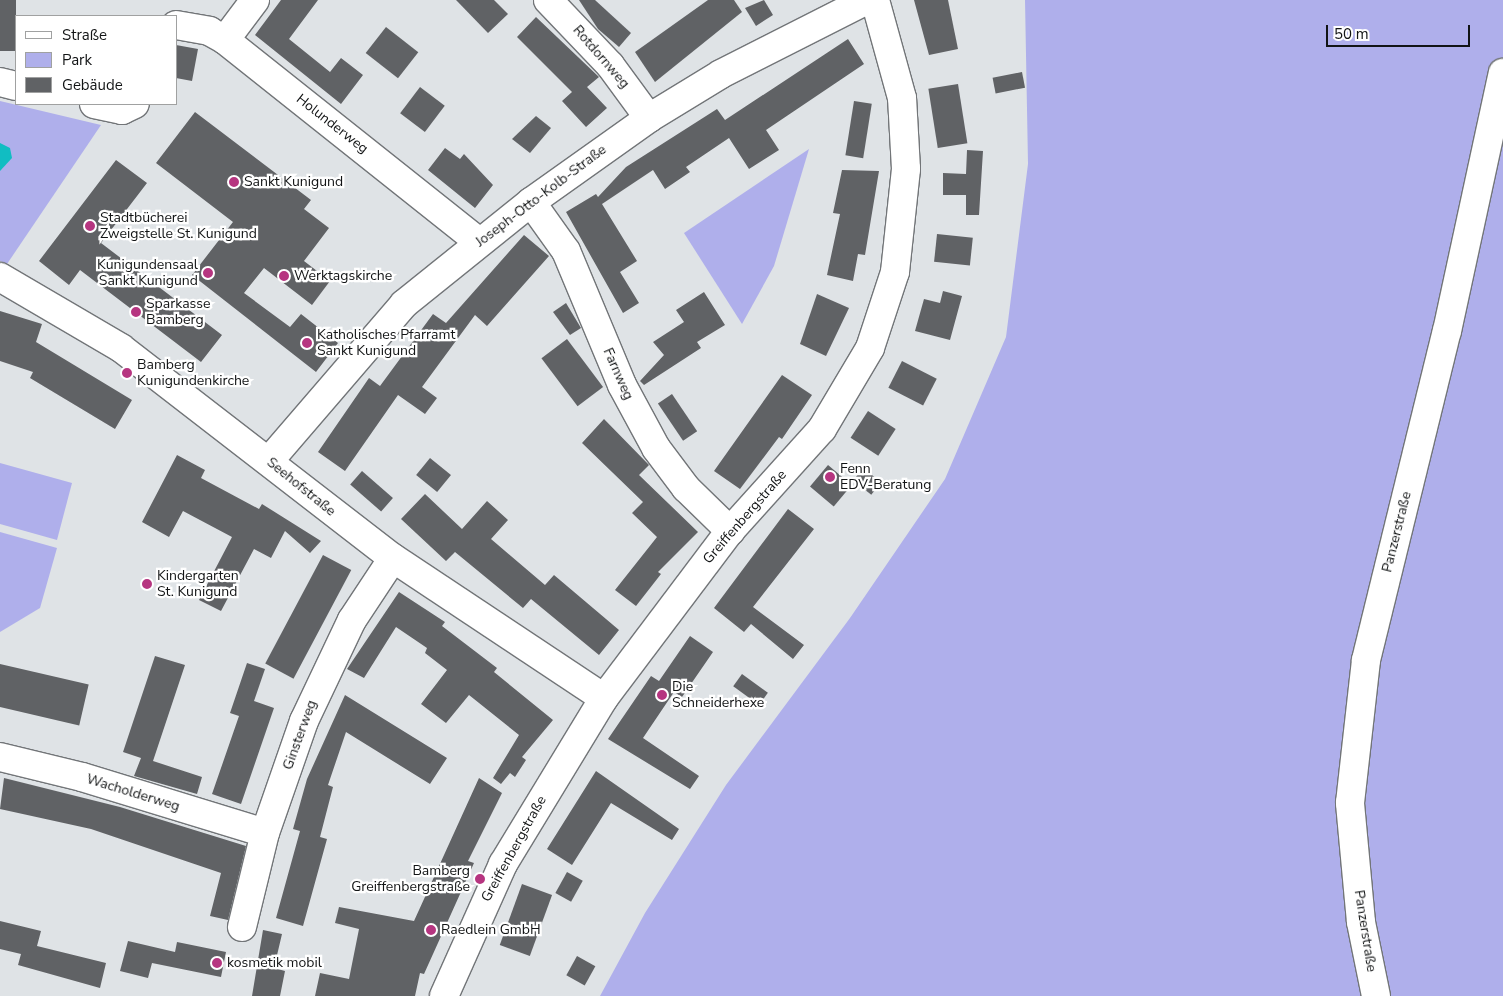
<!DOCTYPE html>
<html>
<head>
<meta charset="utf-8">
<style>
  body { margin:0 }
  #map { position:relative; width:1503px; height:996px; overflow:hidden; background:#dfe3e6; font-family:"Nunito Sans",sans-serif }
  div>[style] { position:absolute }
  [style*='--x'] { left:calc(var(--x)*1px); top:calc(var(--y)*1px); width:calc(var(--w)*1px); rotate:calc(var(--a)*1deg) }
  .green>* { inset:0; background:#afafeb }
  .water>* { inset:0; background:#11bdc2 }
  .building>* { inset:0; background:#606265; transform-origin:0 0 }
  .roads { filter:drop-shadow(1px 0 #727578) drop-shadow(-1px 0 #727578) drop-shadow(0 1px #727578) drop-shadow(0 -1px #727578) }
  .minor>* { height:28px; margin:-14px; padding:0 14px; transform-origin:14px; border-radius:14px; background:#fff }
  .dots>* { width:14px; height:14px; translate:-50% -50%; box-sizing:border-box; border:2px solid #fff; border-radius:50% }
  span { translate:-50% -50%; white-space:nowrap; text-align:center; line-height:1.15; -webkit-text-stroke:4.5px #fff; paint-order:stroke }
  .street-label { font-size:14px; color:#121415 }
  .poi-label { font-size:14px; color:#121415 }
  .left { translate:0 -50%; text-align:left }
  .right { translate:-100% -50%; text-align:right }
  .legend { position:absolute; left:15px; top:15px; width:162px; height:90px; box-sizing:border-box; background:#fff; border:1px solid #a0a1a1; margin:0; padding:6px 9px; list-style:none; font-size:15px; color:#121415 }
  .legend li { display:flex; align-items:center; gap:10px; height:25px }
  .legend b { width:25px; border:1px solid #a0a1a1 }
  .scale { position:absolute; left:1326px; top:25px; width:144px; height:22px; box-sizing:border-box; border:2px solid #121415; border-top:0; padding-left:6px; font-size:15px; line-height:18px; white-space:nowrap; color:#121415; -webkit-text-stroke:4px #fff; paint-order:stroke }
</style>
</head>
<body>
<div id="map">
  <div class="green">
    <div style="clip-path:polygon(1025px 0,1503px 0,1503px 996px,600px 996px,645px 913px,726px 785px,850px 618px,945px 479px,1006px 337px,1028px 164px)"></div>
    <div style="clip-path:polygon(0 101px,101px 125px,7px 264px,0 261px)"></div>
    <div style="clip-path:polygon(809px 149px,774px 266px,742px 324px,684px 233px)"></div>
    <div style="clip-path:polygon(0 463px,72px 483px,57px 540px,0 524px)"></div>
    <div style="clip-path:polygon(0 532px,57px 548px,40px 608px,0 632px)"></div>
  </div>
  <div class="water">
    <div style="clip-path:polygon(0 143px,10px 148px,12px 158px,0 171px)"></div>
  </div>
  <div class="building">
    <div style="left:0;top:0;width:16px;height:51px"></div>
    <div style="clip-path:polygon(281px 0,318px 0,289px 39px,330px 72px,341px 58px,363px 75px,341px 104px,255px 35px)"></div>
    <div style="clip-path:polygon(456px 0,494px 0,508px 14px,488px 33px)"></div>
    <div style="clip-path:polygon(579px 0,595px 0,631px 33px,619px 47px,598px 29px)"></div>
    <div style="clip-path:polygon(708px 0,734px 0,742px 12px,655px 82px,635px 52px)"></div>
    <div style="clip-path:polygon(764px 0,773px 15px,756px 26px,745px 8px)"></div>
    <div style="clip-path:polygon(914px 0,948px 0,958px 49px,929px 55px)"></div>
    <div style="clip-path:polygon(536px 17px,599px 77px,587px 87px,607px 108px,586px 127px,562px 101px,572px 92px,517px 37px)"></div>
    <div style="left:386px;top:27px;width:41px;height:33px;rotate:38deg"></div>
    <div style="clip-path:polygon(848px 39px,864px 64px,766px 130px,779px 150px,749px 169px,729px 138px,686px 167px,690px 172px,665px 189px,653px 170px,602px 204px,637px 261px,620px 272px,639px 303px,623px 313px,566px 212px,596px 194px,598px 197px,626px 167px,717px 109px,725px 120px)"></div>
    <div style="clip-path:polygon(176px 45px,198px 49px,192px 81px,176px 78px)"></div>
    <div style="left:1022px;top:72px;width:16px;height:30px;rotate:79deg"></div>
    <div style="left:958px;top:84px;width:60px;height:30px;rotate:81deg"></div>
    <div style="left:420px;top:87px;width:31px;height:33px;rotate:37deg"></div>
    <div style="left:854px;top:101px;width:18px;height:55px;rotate:9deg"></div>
    <div style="clip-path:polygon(195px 112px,311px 200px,304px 209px,329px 228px,304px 261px,330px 281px,312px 305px,264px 268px,244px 293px,290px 327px,301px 314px,338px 343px,316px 372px,192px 275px,233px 222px,156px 163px)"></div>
    <div style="clip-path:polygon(536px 116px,551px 128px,530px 153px,512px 139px)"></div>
    <div style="clip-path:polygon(445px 148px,460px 159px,464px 154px,493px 185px,475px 208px,428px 170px)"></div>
    <div style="clip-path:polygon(967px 150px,983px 151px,979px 215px,966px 215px,966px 195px,943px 195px,943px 173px,966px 174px)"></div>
    <div style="clip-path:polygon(116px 160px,147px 183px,101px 243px,222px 335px,201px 362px,80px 270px,69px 285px,39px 261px)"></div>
    <div style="clip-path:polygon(842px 170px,879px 171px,865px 255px,858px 254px,853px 281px,827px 275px,840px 214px,833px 213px)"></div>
    <div style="left:937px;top:234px;width:36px;height:28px;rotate:6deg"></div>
    <div style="clip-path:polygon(524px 235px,549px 256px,487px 326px,475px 315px,422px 387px,437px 398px,425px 414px,398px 395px,345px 471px,318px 452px,369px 378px,380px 386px,433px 314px,446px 323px)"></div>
    <div style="clip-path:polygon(943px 291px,962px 296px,950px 340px,915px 331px,924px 299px,940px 303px)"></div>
    <div style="clip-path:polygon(704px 292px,725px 325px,697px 342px,701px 348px,644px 385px,640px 381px,664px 355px,653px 342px,684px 322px,676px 310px)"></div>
    <div style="clip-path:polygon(817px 294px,849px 308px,826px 356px,800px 344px)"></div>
    <div style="clip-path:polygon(566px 303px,581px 328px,570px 335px,553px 312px)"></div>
    <div style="clip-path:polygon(0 311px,42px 324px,36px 342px,132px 400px,115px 429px,30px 378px,33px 372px,0 361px)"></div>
    <div style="left:567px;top:339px;width:60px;height:32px;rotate:53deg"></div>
    <div style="left:902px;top:361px;width:39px;height:30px;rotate:27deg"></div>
    <div style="clip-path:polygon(782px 375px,812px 395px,782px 439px,779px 437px,740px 489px,714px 471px)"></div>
    <div style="left:672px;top:394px;width:45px;height:17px;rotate:56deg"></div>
    <div style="left:868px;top:411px;width:33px;height:32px;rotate:33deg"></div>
    <div style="clip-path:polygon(604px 419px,649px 465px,639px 475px,698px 532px,658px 572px,661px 574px,636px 606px,615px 590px,657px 537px,632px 513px,643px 502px,582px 443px)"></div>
    <div style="clip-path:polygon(177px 455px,205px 470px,201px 478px,259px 509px,262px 504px,321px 541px,310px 553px,285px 531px,271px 558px,254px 549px,221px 611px,199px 600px,232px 537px,183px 511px,169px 537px,142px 522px)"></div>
    <div style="left:430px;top:458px;width:27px;height:22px;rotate:39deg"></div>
    <div style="left:828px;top:465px;width:31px;height:28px;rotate:40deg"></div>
    <div style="left:863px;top:468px;width:23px;height:16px;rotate:38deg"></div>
    <div style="left:362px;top:471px;width:41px;height:18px;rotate:41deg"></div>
    <div style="clip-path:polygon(425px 494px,462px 529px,487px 501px,508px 520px,491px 539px,545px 585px,554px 575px,619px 630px,599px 655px,531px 599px,523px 608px,455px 552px,446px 561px,401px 519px)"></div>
    <div style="clip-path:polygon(788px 509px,814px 529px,753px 607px,804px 645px,793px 659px,751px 624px,744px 632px,714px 608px)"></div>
    <div style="left:323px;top:555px;width:32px;height:123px;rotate:28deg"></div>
    <div style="clip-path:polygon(399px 592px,445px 622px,442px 626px,497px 668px,494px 672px,553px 720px,522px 757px,526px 760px,515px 777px,510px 773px,501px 784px,493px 778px,519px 735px,469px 695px,446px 723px,421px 704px,447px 670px,425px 653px,427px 648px,396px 627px,364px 678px,347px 669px)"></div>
    <div style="clip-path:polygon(690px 636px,713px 652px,682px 697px,674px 692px,643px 738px,699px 776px,690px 789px,608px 739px,651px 676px,659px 681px)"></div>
    <div style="clip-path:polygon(155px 656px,185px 665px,153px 761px,202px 777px,197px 794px,134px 776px,141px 758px,123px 752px)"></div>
    <div style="clip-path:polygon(247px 663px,265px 669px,254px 701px,274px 708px,241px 804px,212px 794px,239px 716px,230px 713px)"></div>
    <div style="left:0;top:664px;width:91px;height:42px;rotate:13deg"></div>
    <div style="left:742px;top:674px;width:32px;height:15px;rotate:36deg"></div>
    <div style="clip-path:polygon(345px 695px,447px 758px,430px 784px,346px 732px,328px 785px,333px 787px,320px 837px,327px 839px,303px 926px,276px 918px,300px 831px,293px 829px,307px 779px)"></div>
    <div style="clip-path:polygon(596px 771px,679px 829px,672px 840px,611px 803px,572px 865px,547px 849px)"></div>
    <div style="clip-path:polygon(4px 778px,120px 807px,246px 846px,228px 920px,210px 916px,221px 873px,91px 829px,0 809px)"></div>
    <div style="clip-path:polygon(479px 778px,502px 793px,468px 861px,474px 863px,424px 974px,420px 973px,415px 996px,315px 996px,320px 973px,349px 979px,359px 929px,335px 923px,339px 907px,414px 921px)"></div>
    <div style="left:567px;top:872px;width:18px;height:24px;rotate:29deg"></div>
    <div style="left:522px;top:884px;width:32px;height:65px;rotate:20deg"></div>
    <div style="clip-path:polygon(0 921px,41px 931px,37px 946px,106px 963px,100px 988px,18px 965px,21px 954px,0 949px)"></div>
    <div style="clip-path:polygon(263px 930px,282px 934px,274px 968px,285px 971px,280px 996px,252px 996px)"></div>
    <div style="clip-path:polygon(128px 941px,175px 952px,177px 942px,226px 952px,221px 977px,152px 963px,148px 978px,120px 971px)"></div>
    <div style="left:577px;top:956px;width:21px;height:22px;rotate:29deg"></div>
  </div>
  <div class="roads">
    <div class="minor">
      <div style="--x:548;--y:0;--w:90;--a:46.4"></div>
      <div style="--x:610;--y:65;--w:66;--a:53.7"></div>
      <div style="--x:176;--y:25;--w:34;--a:10"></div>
      <div style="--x:209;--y:31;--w:18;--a:29"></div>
      <div style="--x:225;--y:40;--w:325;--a:38.5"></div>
      <div style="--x:225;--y:40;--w:50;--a:-53.1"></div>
      <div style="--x:0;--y:82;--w:16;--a:14"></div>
      <div style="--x:94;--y:104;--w:29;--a:12"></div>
      <div style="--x:122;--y:110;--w:14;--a:-25"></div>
      <div style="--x:531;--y:202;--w:60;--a:54.5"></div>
      <div style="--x:566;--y:251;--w:145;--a:67.3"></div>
      <div style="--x:622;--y:385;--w:72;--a:61.6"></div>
      <div style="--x:656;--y:448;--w:50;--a:53.1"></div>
      <div style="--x:686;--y:488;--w:62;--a:44.3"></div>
      <div style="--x:0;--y:277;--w:140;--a:30.4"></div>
      <div style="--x:121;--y:348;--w:344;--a:37.7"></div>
      <div style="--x:393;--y:558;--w:253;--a:33.6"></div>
      <div style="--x:269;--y:461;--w:207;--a:-49.3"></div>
      <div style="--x:404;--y:304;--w:163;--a:-38.8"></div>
      <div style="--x:531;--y:202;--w:145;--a:-35.4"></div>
      <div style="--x:649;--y:118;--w:84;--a:-31.4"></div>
      <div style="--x:721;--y:74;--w:164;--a:-26.9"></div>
      <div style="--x:0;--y:757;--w:84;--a:13.7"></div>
      <div style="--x:82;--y:777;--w:191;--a:17"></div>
      <div style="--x:242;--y:927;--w:97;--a:-76.3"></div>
      <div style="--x:265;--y:833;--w:119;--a:-70.8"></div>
      <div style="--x:304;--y:721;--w:112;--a:-64.6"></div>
      <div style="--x:352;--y:620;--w:74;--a:-56.5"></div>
      <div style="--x:444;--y:996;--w:145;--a:-65.9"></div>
      <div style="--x:503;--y:864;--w:194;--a:-58.7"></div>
      <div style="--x:604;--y:698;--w:209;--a:-53"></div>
      <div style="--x:730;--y:531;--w:137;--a:-48"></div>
      <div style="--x:822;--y:429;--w:94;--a:-59.3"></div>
      <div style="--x:870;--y:348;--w:80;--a:-71.8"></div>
      <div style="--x:895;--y:272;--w:104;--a:-83.9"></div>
      <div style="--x:906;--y:169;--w:71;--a:-93.2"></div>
      <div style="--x:902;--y:98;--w:102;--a:-105.4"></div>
      <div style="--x:1376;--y:996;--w:76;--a:-101.5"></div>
      <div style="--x:1361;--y:922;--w:120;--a:-95.3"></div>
      <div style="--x:1350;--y:803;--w:144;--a:-83.6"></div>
      <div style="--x:1366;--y:660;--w:339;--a:-76.2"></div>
      <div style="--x:1447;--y:331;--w:264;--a:-77.8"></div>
    </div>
  </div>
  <div class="dots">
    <div style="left:234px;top:182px;background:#b63580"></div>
    <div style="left:90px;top:226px;background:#b63580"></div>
    <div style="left:208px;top:273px;background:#b63580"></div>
    <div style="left:284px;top:276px;background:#b63580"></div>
    <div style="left:136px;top:312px;background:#b63580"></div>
    <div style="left:307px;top:343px;background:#b63580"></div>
    <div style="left:127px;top:373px;background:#b63580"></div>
    <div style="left:830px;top:477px;background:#b63580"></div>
    <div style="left:147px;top:584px;background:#b63580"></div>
    <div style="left:662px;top:695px;background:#b63580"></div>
    <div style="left:480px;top:879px;background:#b63580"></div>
    <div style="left:431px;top:930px;background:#b63580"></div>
    <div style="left:217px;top:963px;background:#b63580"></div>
  </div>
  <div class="street-label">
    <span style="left:601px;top:57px;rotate:49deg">Rotdornweg</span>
    <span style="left:332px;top:124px;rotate:38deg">Holunderweg</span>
    <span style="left:541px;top:196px;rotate:-37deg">Joseph-Otto-Kolb-Straße</span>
    <span style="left:618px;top:374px;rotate:66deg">Farnweg</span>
    <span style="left:301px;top:487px;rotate:39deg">Seehofstraße</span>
    <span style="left:745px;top:517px;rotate:-49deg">Greiffenbergstraße</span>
    <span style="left:1397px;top:532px;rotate:-76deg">Panzerstraße</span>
    <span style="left:300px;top:735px;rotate:-70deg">Ginsterweg</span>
    <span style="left:133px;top:793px;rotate:17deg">Wacholderweg</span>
    <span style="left:514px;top:849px;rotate:-61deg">Greiffenbergstraße</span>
    <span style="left:1365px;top:931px;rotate:81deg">Panzerstraße</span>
  </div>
  <div class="poi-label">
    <span class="left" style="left:244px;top:182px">Sankt Kunigund</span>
    <span class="left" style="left:100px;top:226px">Stadtbücherei<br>Zweigstelle St. Kunigund</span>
    <span class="right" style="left:198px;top:273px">Kunigundensaal<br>Sankt Kunigund</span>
    <span class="left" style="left:294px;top:276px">Werktagskirche</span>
    <span class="left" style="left:146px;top:312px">Sparkasse<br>Bamberg</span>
    <span class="left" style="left:317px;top:343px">Katholisches Pfarramt<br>Sankt Kunigund</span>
    <span class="left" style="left:137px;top:373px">Bamberg<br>Kunigundenkirche</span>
    <span class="left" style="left:840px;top:477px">Fenn<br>EDV-Beratung</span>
    <span class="left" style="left:157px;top:584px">Kindergarten<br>St. Kunigund</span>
    <span class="left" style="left:672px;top:695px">Die<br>Schneiderhexe</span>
    <span class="right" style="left:470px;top:879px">Bamberg<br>Greiffenbergstraße</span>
    <span class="left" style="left:441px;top:930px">Raedlein GmbH</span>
    <span class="left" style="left:227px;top:963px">kosmetik mobil</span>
  </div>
  <ul class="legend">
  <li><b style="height:6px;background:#fff"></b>Straße</li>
  <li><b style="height:14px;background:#afafeb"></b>Park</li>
  <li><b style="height:14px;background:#606265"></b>Gebäude</li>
  </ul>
  <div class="scale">50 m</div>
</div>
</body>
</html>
